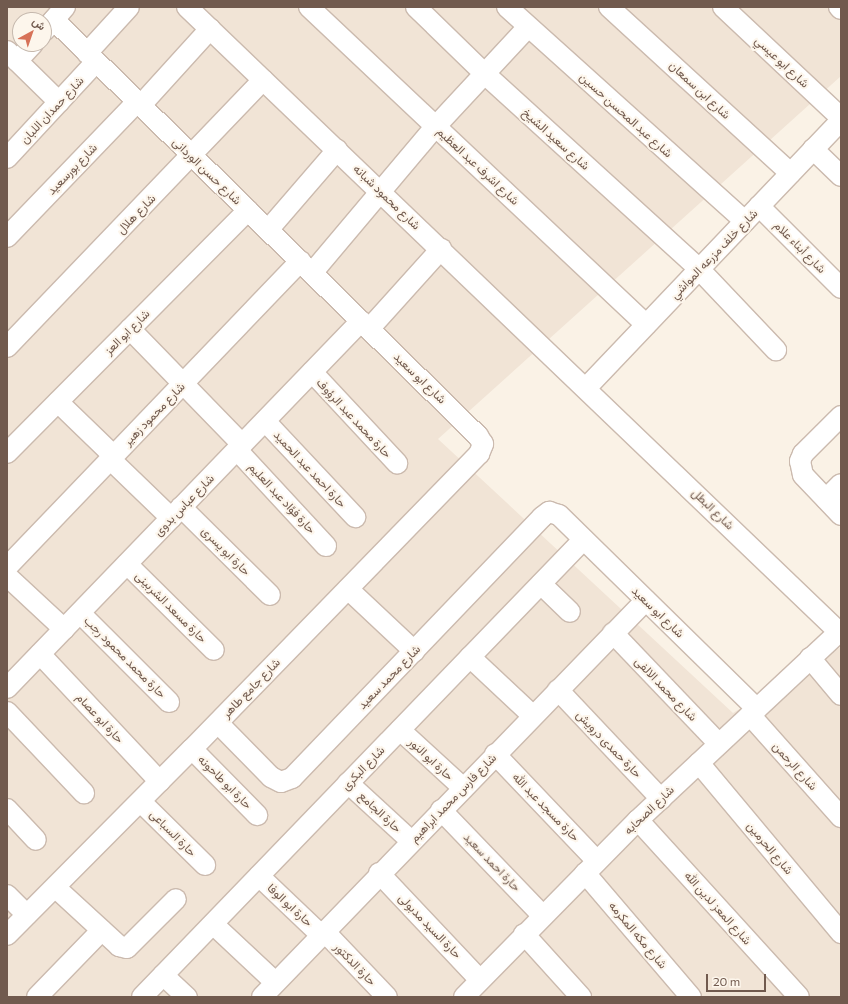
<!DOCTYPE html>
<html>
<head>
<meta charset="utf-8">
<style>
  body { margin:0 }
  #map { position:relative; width:848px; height:1004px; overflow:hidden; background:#faf2e6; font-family:Commissioner,Vazirmatn,sans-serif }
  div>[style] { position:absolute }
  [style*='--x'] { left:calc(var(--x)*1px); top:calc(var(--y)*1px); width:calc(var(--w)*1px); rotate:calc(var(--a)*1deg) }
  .residential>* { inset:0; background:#f1e4d6 }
  .roads { filter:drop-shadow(1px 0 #cbbaae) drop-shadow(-1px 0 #cbbaae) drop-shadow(0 1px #cbbaae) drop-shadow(0 -1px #cbbaae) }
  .minor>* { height:20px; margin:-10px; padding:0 10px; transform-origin:10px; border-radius:10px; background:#fff }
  span { translate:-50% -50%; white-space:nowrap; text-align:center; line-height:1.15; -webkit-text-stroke:4px #fdf6ec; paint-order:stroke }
  .street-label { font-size:12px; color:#715a4e }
  .frame { position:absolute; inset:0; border:8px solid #715a4e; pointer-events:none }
  .north { position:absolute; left:12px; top:12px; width:40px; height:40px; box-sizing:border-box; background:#fdf6ec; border:1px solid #c5b8ad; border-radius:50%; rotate:40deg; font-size:11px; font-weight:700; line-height:16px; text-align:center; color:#715a4e }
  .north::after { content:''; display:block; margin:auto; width:14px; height:18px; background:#d77258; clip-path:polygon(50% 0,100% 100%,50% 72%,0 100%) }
  .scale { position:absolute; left:706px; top:974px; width:60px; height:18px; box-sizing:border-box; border:2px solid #715a4e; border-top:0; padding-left:5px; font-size:12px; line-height:14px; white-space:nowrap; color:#715a4e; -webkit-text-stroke:3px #fdf6ec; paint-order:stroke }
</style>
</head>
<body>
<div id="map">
  <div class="residential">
    <div style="clip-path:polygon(evenodd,7px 7px,841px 7px,841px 76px,438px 439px,733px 713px,841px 647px,841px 997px,7px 997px,7px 7px,20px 20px,44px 20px,44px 44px,20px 44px,20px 20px)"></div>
  </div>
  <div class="roads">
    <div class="minor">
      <div style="--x:187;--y:7;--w:903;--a:43.79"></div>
      <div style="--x:309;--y:7;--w:463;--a:43.3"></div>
      <div style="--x:416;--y:7;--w:96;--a:44.2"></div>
      <div style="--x:485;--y:74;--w:290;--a:42.3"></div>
      <div style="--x:699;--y:269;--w:112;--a:46.5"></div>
      <div style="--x:507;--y:7;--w:320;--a:42"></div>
      <div style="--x:609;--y:7;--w:246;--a:42.5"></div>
      <div style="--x:723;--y:7;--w:162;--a:43.2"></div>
      <div style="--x:839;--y:7;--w:3;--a:45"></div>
      <div style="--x:44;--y:31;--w:32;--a:-49"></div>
      <div style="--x:7;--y:51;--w:73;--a:44.4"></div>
      <div style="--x:87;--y:53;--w:62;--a:-47.6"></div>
      <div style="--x:17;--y:61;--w:23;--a:-47"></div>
      <div style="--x:141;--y:105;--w:103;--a:-47.8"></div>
      <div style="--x:813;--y:149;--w:39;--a:44"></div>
      <div style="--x:7;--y:158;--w:131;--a:-47.2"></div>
      <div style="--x:759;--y:206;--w:116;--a:45"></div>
      <div style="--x:268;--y:230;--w:106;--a:-49.2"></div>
      <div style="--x:7;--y:237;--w:187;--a:-46.1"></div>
      <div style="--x:312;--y:273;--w:192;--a:-49.9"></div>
      <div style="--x:436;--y:126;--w:135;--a:-47.1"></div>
      <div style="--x:130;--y:329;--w:161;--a:45.8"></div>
      <div style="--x:369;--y:329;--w:108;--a:-48"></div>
      <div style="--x:7;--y:347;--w:370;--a:-46.2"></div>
      <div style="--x:312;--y:372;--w:125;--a:47"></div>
      <div style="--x:587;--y:387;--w:369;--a:-46.4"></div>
      <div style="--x:58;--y:402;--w:78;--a:44"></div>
      <div style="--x:841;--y:416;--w:54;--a:135"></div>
      <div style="--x:803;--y:454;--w:8;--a:113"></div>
      <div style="--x:800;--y:461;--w:14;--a:78"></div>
      <div style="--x:803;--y:475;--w:55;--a:46.5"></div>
      <div style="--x:265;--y:421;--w:132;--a:46.8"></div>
      <div style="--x:237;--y:450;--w:131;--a:47.2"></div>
      <div style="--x:7;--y:453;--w:342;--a:-45.2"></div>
      <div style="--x:110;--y:459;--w:85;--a:44"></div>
      <div style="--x:826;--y:499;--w:21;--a:-45"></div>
      <div style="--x:181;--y:507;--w:125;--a:44.7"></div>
      <div style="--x:127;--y:564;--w:122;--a:44.7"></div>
      <div style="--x:7;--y:567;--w:424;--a:-46.2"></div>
      <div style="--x:7;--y:576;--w:78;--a:42.9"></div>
      <div style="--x:541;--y:584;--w:40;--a:44"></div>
      <div style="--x:348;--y:589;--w:91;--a:43.2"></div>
      <div style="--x:80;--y:613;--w:126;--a:45"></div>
      <div style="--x:613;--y:633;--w:153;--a:46.3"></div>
      <div style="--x:40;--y:654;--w:175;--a:46.8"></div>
      <div style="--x:470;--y:657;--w:86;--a:43.1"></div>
      <div style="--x:810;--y:658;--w:48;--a:50"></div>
      <div style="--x:7;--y:688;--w:510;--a:-46.03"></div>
      <div style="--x:558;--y:690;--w:150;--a:46.6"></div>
      <div style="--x:7;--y:712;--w:112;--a:46.5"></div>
      <div style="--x:750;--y:715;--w:137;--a:48.3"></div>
      <div style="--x:218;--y:723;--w:76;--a:45.5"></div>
      <div style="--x:271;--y:777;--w:11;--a:27"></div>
      <div style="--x:281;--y:782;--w:12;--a:-20"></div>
      <div style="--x:292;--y:778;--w:361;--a:-46.2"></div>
      <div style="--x:542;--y:517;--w:9;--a:-36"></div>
      <div style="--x:549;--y:512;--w:10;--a:17"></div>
      <div style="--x:559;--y:515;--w:277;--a:44.4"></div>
      <div style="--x:400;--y:730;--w:86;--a:42.6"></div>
      <div style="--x:192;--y:749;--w:93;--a:45.4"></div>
      <div style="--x:495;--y:754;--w:148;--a:46.4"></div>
      <div style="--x:699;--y:763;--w:222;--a:50.1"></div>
      <div style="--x:348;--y:783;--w:86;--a:42.6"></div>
      <div style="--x:141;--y:802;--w:90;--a:44.5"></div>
      <div style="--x:7;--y:809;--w:42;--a:46.9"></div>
      <div style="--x:441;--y:810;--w:146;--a:46.1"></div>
      <div style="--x:638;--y:820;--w:239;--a:47.7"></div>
      <div style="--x:379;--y:873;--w:147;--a:46.7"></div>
      <div style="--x:585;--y:873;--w:163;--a:49.5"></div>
      <div style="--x:259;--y:876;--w:86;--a:43.6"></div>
      <div style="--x:56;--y:888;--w:86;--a:42.6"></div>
      <div style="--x:119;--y:946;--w:8;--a:14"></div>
      <div style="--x:127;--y:948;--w:69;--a:-45"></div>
      <div style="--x:7;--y:895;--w:28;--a:45"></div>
      <div style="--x:213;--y:924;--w:85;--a:43.1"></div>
      <div style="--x:324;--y:931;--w:91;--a:46.3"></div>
      <div style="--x:524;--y:934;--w:85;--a:47.9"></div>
      <div style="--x:7;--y:935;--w:262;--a:-45.2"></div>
      <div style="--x:192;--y:749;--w:412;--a:-45.8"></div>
      <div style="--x:479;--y:454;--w:11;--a:-68"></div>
      <div style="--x:483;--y:444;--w:9;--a:-122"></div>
      <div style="--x:478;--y:436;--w:594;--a:-135.55"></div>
      <div style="--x:163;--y:975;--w:33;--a:43"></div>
      <div style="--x:37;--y:997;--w:93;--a:-45.9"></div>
      <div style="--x:142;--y:997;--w:636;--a:-46.02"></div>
      <div style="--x:262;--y:997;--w:552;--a:-45.95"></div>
      <div style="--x:464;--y:997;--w:248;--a:-45.5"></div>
      <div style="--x:638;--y:820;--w:278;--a:-43.1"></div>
    </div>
  </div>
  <div class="street-label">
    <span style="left:782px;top:62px;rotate:43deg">شارع ابو عيسي</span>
    <span style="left:700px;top:90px;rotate:43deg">شارع ابن سمعان</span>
    <span style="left:52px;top:110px;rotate:-47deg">شارع حمدان اللبان</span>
    <span style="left:626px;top:115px;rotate:42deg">شارع عبد المحسن حسين</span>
    <span style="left:556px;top:139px;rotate:42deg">شارع سعيد الشيخ</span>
    <span style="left:478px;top:166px;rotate:43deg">شارع اشرف عبد العظيم</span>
    <span style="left:72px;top:169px;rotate:-46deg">شارع بورسعيد</span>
    <span style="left:207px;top:171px;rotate:44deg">شارع حسن الوردانى</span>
    <span style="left:387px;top:197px;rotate:44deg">شارع محمود شبانه</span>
    <span style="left:136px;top:214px;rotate:-46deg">شارع هلال</span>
    <span style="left:800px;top:247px;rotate:45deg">شارع أبناء علام</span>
    <span style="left:714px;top:254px;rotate:-46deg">شارع خلف مزرعه المواشي</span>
    <span style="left:127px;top:332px;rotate:-45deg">شارع ابو العز</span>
    <span style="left:420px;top:378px;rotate:44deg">شارع ابو سعيد</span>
    <span style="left:154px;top:414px;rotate:-46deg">شارع محمود زهير</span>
    <span style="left:354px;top:418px;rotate:47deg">حارة محمد عبد الرؤوف</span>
    <span style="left:310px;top:469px;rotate:47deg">حارة احمد عبد الحميد</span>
    <span style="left:282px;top:498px;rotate:47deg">حارة فؤاد عبد العليم</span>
    <span style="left:184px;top:505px;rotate:-46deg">شارع عباس بدوى</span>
    <span style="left:713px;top:509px;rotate:44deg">شارع البطل</span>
    <span style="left:226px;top:551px;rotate:45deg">حارة ابو يسرى</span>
    <span style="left:171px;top:607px;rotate:45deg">حارة مسعد الشربينى</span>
    <span style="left:658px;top:612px;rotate:44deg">شارع ابو سعيد</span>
    <span style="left:125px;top:657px;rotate:45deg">حارة محمد محمود رجب</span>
    <span style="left:389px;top:677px;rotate:-46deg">شارع محمد سعيد</span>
    <span style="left:251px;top:688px;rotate:-46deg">شارع جامع طاهر</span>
    <span style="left:666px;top:689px;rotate:46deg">شارع محمد الالفى</span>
    <span style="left:100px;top:718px;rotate:47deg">حارة ابو عصام</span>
    <span style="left:609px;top:744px;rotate:46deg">حارة حمدى درويش</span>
    <span style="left:431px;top:759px;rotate:43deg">حارة ابو النور</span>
    <span style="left:795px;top:766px;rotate:48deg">شارع الرحمن</span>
    <span style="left:363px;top:768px;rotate:-46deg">شارع البكرى</span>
    <span style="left:225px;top:782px;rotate:45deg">حارة ابو طاحونه</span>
    <span style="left:453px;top:798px;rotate:-46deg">شارع فارس محمد ابراهيم</span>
    <span style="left:546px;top:807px;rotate:46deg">حارة مسجد عبد الله</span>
    <span style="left:649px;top:810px;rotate:-44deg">شارع الصحابه</span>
    <span style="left:380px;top:812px;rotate:43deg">حارة الجامع</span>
    <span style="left:173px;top:833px;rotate:45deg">حارة السباعى</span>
    <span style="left:770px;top:848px;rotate:50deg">شارع الحرمين</span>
    <span style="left:492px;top:862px;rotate:46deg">حارة احمد سعيد</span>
    <span style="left:290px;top:905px;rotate:43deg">حارة ابو الوفا</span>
    <span style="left:718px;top:908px;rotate:48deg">شارع المعز لدين الله</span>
    <span style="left:430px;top:926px;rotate:46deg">حارة السيد مدبولى</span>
    <span style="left:638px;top:935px;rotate:50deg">شارع مكه المكرمه</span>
    <span style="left:355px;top:964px;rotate:46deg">حارة الدكتور</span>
  </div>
  <div class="frame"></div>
  <div class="north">ش</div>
  <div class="scale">20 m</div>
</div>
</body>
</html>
